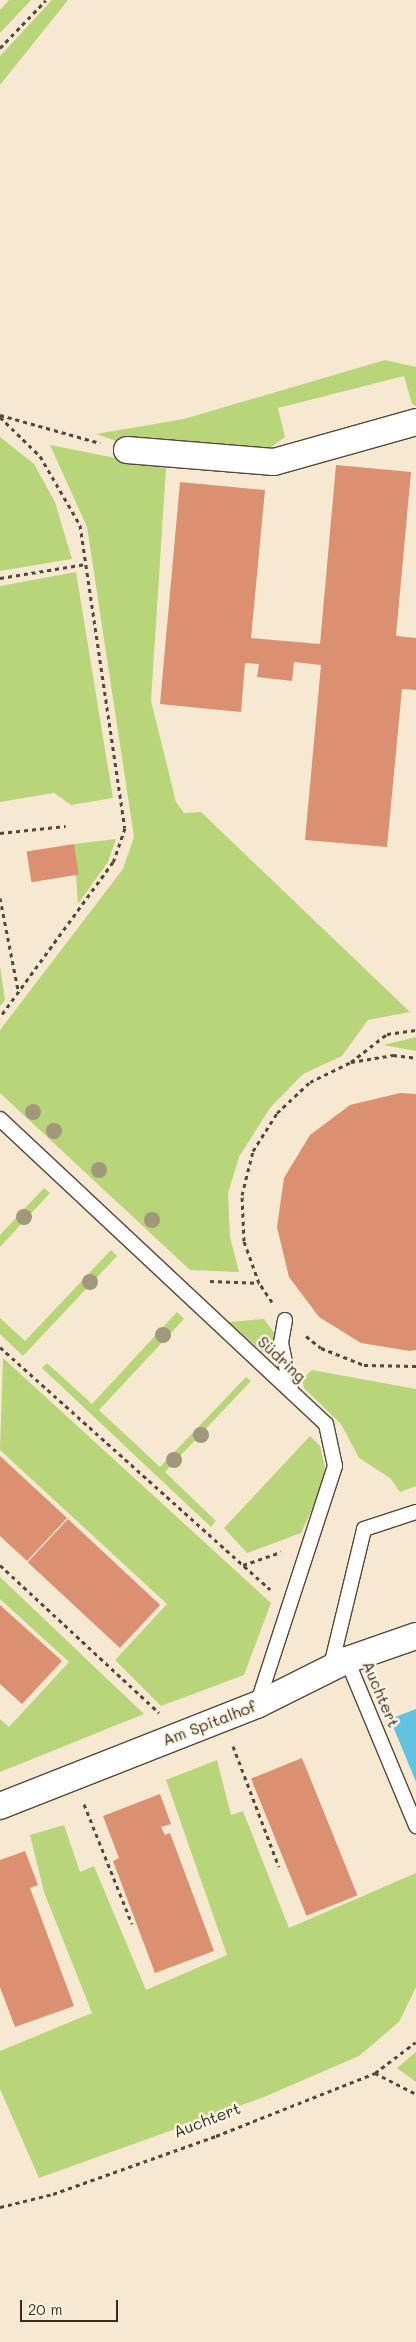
<!DOCTYPE html>
<html>
<head>
<meta charset="utf-8">
<style>
  body { margin:0 }
  #map { position:relative; width:416px; height:2342px; overflow:hidden; background:#f7e9d1; font-family:Mali,sans-serif }
  div>[style] { position:absolute }
  [style*='--x'] { left:calc(var(--x)*1px); top:calc(var(--y)*1px); width:calc(var(--w)*1px); rotate:calc(var(--a)*1deg) }
  .green>* { inset:0; background:#b9d57a }
  .water>* { inset:0; background:#61c3df }
  .building>* { inset:0; background:#db9072; transform-origin:0 0 }
  .path>* { height:3px; margin-top:-1.5px; transform-origin:0; background:repeating-linear-gradient(90deg,#574739 0 4px,transparent 0 8px) }
  .roads { filter:drop-shadow(1px 0 #574739) drop-shadow(-1px 0 #574739) drop-shadow(0 1px #574739) drop-shadow(0 -1px #574739) }
  .lane>* { height:14px; margin:-7px; padding:0 7px; transform-origin:7px; border-radius:7px; background:#fff }
  .street>* { height:26px; margin:-13px; padding:0 13px; transform-origin:13px; border-radius:13px; background:#fff }
  .trees>* { width:16px; height:16px; margin:-8px; border-radius:50%; background:#a1987b }
  span { translate:-50% -50%; white-space:nowrap; text-align:center; line-height:1.15; -webkit-text-stroke:5px #fcf5e5; paint-order:stroke }
  .street-label { font-size:16px; color:#3b2a1e }
  .scale { position:absolute; left:20px; top:2300px; width:98px; height:22px; box-sizing:border-box; border:2px solid #3b2a1e; border-top:0; padding-left:6px; font-size:15px; line-height:18px; white-space:nowrap; color:#3b2a1e; -webkit-text-stroke:4px #fcf5e5; paint-order:stroke }
</style>
</head>
<body>
<div id="map">
  <div class="green">
    <div style="clip-path:polygon(9px 0,31px 0,0 33px,0 10px)"></div>
    <div style="clip-path:polygon(52px 0,68px 0,0 85px,0 56px)"></div>
    <div style="clip-path:polygon(385px 360px,416px 367px,416px 406px,412px 404px,404px 376px,278px 408px,285px 437px,264px 452px,125px 444px,96px 434px,184px 419px)"></div>
    <div style="clip-path:polygon(0 437px,34px 464px,55px 502px,72px 559px,0 571px)"></div>
    <div style="clip-path:polygon(50px 445px,166px 468px,151px 701px,176px 802px,184px 813px,201px 812px,410px 1012px,368px 1020px,342px 1056px,303px 1074px,270px 1108px,239px 1157px,228px 1193px,230px 1237px,239px 1272px,190px 1270px,0 1093px,0 1030px,123px 869px,134px 837px,87px 527px)"></div>
    <div style="clip-path:polygon(76px 572px,113px 798px,71px 805px,54px 793px,0 802px,0 586px)"></div>
    <div style="clip-path:polygon(116px 839px,108px 862px,78px 904px,74px 844px)"></div>
    <div style="clip-path:polygon(0 966px,5px 1000px,0 1006px)"></div>
    <div style="clip-path:polygon(416px 1037px,416px 1051px,383px 1045px)"></div>
    <div style="clip-path:polygon(44px 1188px,50px 1193px,0 1247px,0 1235px)"></div>
    <div style="clip-path:polygon(111px 1250px,117px 1256px,23px 1356px,0 1334px,0 1318px,25px 1341px)"></div>
    <div style="clip-path:polygon(177px 1312px,184px 1319px,99px 1410px,160px 1467px,246px 1377px,251px 1381px,165px 1472px,216px 1521px,211px 1527px,42px 1368px,47px 1363px,92px 1404px)"></div>
    <div style="clip-path:polygon(264px 1319px,277px 1337px,269px 1358px,229px 1322px)"></div>
    <div style="clip-path:polygon(3px 1358px,271px 1603px,244px 1675px,161px 1706px,115px 1660px,167px 1604px,0 1450px)"></div>
    <div style="clip-path:polygon(312px 1370px,416px 1389px,416px 1486px,400px 1492px,390px 1478px,359px 1458px,341px 1424px,304px 1388px,302px 1379px)"></div>
    <div style="clip-path:polygon(310px 1436px,320px 1446px,325px 1467px,322px 1488px,301px 1533px,247px 1553px,224px 1528px)"></div>
    <div style="clip-path:polygon(0 1577px,144px 1714px,0 1772px,0 1719px,9px 1727px,69px 1662px,0 1599px)"></div>
    <div style="clip-path:polygon(217px 1760px,231px 1815px,243px 1811px,289px 1928px,416px 1873px,416px 1987px,399px 2022px,359px 2056px,264px 2097px,39px 2178px,0 2089px,0 2051px,92px 2013px,44px 1892px,30px 1835px,64px 1825px,80px 1872px,94px 1866px,146px 1990px,227px 1955px,166px 1780px)"></div>
    <div style="clip-path:polygon(416px 2052px,416px 2082px,397px 2068px)"></div>
  </div>
  <div class="water">
    <div style="clip-path:polygon(416px 1709px,416px 1782px,390px 1719px)"></div>
  </div>
  <div class="building">
    <div style="clip-path:polygon(336px 465px,411px 472px,396px 636px,416px 638px,416px 690px,402px 689px,387px 847px,305px 840px,321px 665px,294px 662px,292px 681px,257px 677px,259px 664px,245px 663px,241px 712px,160px 704px,180px 482px,265px 490px,251px 638px,320px 644px)"></div>
    <div style="left:74px;top:844px;width:31px;height:48px;rotate:81deg"></div>
    <div style="clip-path:polygon(400px 1093px,416px 1094px,416px 1350px,410px 1351px,361px 1343px,319px 1317px,289px 1277px,277px 1227px,284px 1178px,310px 1135px,350px 1105px)"></div>
    <div style="clip-path:polygon(0 1456px,67px 1518px,27px 1561px,0 1536px)"></div>
    <div style="left:68px;top:1519px;width:126px;height:59px;rotate:43deg"></div>
    <div style="clip-path:polygon(0 1605px,62px 1661px,22px 1704px,0 1684px)"></div>
    <div style="left:302px;top:1758px;width:148px;height:55px;rotate:68deg"></div>
    <div style="clip-path:polygon(160px 1794px,171px 1824px,161px 1827px,165px 1835px,170px 1833px,214px 1951px,155px 1973px,113px 1861px,119px 1858px,103px 1816px)"></div>
    <div style="clip-path:polygon(25px 1851px,38px 1885px,30px 1888px,74px 2006px,15px 2027px,0 1987px,0 1860px)"></div>
  </div>
  <div class="path">
    <div style="--x:0;--y:48;--w:66;--a:-46.2"></div>
    <div style="--x:0;--y:415;--w:104;--a:15.6"></div>
    <div style="--x:0;--y:417;--w:56;--a:44.3"></div>
    <div style="--x:40;--y:456;--w:80;--a:59.9"></div>
    <div style="--x:80;--y:525;--w:306;--a:81.6"></div>
    <div style="--x:125;--y:828;--w:36;--a:109"></div>
    <div style="--x:113;--y:862;--w:192;--a:126.1"></div>
    <div style="--x:0;--y:578;--w:87;--a:-9.2"></div>
    <div style="--x:0;--y:833;--w:66;--a:-6.1"></div>
    <div style="--x:0;--y:898;--w:94;--a:78.9"></div>
    <div style="--x:351;--y:1062;--w:43;--a:-9.5"></div>
    <div style="--x:393;--y:1055;--w:23;--a:7"></div>
    <div style="--x:210;--y:1281;--w:49;--a:2.3"></div>
    <div style="--x:272;--y:1302;--w:23;--a:-124"></div>
    <div style="--x:259;--y:1283;--w:45;--a:-109.7"></div>
    <div style="--x:244;--y:1241;--w:46;--a:-92.5"></div>
    <div style="--x:242;--y:1195;--w:45;--a:-76"></div>
    <div style="--x:253;--y:1151;--w:45;--a:-57.7"></div>
    <div style="--x:277;--y:1113;--w:45;--a:-43.2"></div>
    <div style="--x:310;--y:1082;--w:46;--a:-26"></div>
    <div style="--x:351;--y:1062;--w:46;--a:-37.9"></div>
    <div style="--x:387;--y:1034;--w:29;--a:-8"></div>
    <div style="--x:306;--y:1336;--w:19;--a:39"></div>
    <div style="--x:321;--y:1348;--w:46;--a:21.6"></div>
    <div style="--x:364;--y:1365;--w:52;--a:1.1"></div>
    <div style="--x:0;--y:1347;--w:363;--a:41.9"></div>
    <div style="--x:0;--y:1565;--w:217;--a:42.9"></div>
    <div style="--x:243;--y:1565;--w:40;--a:-18.9"></div>
    <div style="--x:233;--y:1746;--w:129;--a:69.2"></div>
    <div style="--x:84;--y:1804;--w:129;--a:68.2"></div>
    <div style="--x:375;--y:2073;--w:46;--a:27.1"></div>
    <div style="--x:0;--y:2207;--w:55;--a:-13.8"></div>
    <div style="--x:53;--y:2194;--w:173;--a:-19.6"></div>
    <div style="--x:216;--y:2136;--w:171;--a:-21.6"></div>
    <div style="--x:375;--y:2073;--w:51;--a:-37.1"></div>
  </div>
  <div class="roads">
    <div class="lane">
      <div style="--x:0;--y:1119;--w:446;--a:43.1"></div>
      <div style="--x:326;--y:1424;--w:43;--a:77.9"></div>
      <div style="--x:335;--y:1466;--w:250;--a:108.1"></div>
      <div style="--x:285;--y:1320;--w:23;--a:100"></div>
      <div style="--x:281;--y:1343;--w:48;--a:78"></div>
      <div style="--x:347;--y:1660;--w:180;--a:67.4"></div>
      <div style="--x:330;--y:1670;--w:145;--a:-76.4"></div>
      <div style="--x:364;--y:1529;--w:55;--a:-18.1"></div>
    </div>
    <div class="street">
      <div style="--x:127;--y:450;--w:147;--a:4.7"></div>
      <div style="--x:274;--y:462;--w:148;--a:-15.7"></div>
      <div style="--x:0;--y:1806;--w:276;--a:-21.5"></div>
      <div style="--x:257;--y:1705;--w:101;--a:-26.6"></div>
      <div style="--x:347;--y:1660;--w:73;--a:-19.2"></div>
    </div>
  </div>
  <div class="trees">
    <div style="left:33px;top:1112px"></div>
    <div style="left:54px;top:1131px"></div>
    <div style="left:99px;top:1170px"></div>
    <div style="left:24px;top:1217px"></div>
    <div style="left:152px;top:1220px"></div>
    <div style="left:90px;top:1282px"></div>
    <div style="left:163px;top:1335px"></div>
    <div style="left:201px;top:1435px"></div>
    <div style="left:174px;top:1460px"></div>
  </div>
  <div class="street-label">
    <span style="left:282px;top:1359px;rotate:43deg">Südring</span>
    <span style="left:381px;top:1694px;rotate:67deg">Auchtert</span>
    <span style="left:209px;top:1723px;rotate:-21deg">Am Spitalhof</span>
    <span style="left:207px;top:2120px;rotate:-21deg">Auchtert</span>
  </div>
  <div class="scale">20 m</div>
</div>
</body>
</html>
